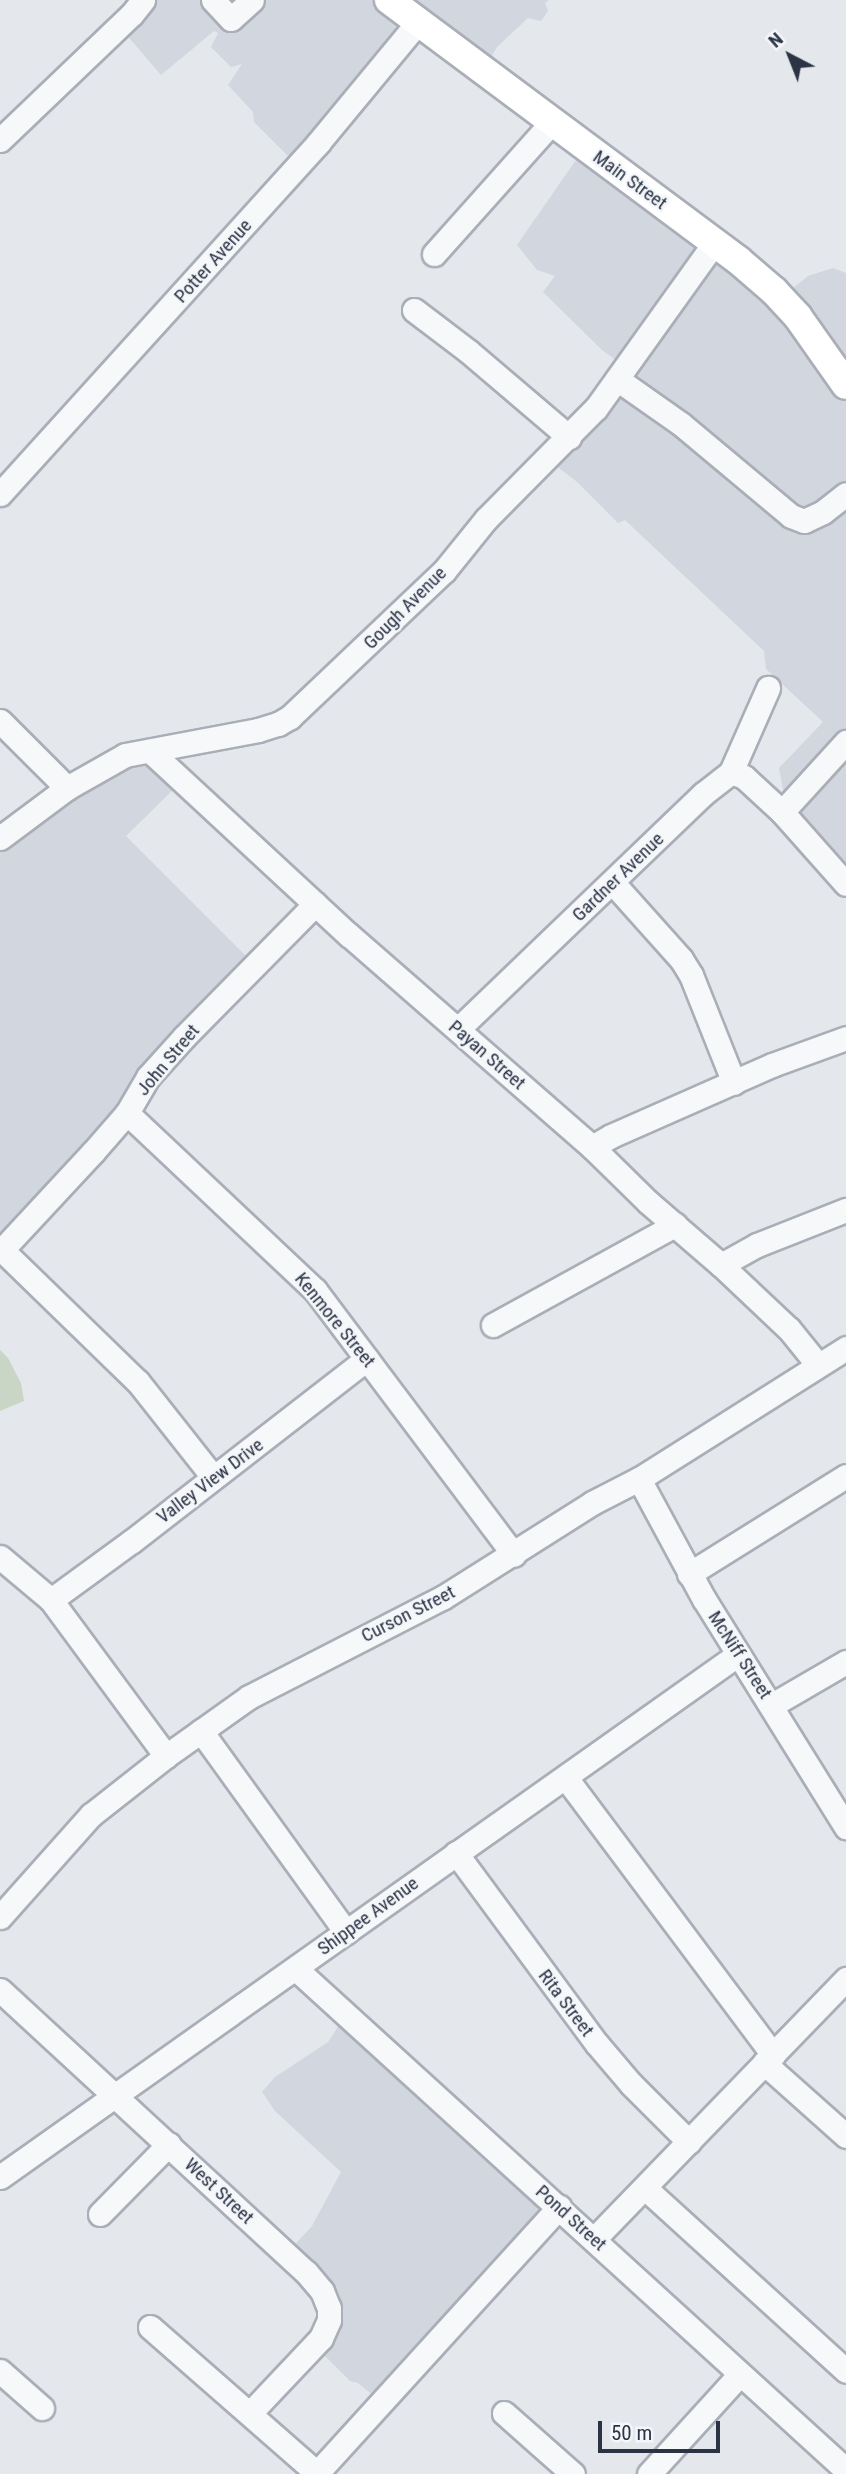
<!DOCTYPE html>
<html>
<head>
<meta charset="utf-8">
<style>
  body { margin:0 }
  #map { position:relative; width:846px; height:2474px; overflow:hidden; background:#e4e7ec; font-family:"Roboto Condensed",sans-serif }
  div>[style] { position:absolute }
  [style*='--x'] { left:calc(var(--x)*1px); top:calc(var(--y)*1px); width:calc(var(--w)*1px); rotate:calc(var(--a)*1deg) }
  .built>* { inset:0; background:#d2d6de }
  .green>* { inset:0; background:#c9d6c5 }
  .roads { filter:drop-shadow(2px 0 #a9aeb7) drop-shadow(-2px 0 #a9aeb7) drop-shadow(0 2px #a9aeb7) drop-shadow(0 -2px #a9aeb7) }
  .minor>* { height:23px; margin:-11.5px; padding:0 11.5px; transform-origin:11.5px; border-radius:11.5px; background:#f7f8fa }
  .major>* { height:28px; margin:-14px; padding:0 14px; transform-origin:14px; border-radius:14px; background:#fff }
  span { translate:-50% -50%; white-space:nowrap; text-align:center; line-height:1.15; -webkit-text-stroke:5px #f4f6f9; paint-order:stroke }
  .street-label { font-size:19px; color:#2b3445 }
  .north { position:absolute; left:755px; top:21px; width:70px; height:70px; -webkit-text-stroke:5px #f4f6f9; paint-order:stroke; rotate:318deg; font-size:19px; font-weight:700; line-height:28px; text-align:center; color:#2b3445 }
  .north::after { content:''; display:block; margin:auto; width:24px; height:32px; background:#2b3445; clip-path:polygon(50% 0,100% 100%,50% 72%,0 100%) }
  .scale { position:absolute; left:598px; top:2421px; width:122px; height:32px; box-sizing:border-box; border:4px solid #2b3445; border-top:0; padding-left:9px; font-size:21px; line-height:24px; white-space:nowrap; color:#2b3445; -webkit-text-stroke:5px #f4f6f9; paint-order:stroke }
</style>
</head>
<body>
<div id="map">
  <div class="built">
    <div style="clip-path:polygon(142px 0,549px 0,545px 3px,548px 11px,541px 21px,528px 18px,497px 47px,484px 68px,422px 22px,296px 164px,254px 122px,253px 112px,228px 85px,242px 64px,231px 67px,211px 47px,218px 33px,214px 31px,161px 75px,119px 26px)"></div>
    <div style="clip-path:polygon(585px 147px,781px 298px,808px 276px,833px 268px,846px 273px,846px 883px,785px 800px,779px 768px,823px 722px,766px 669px,764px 651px,625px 520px,618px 523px,576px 481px,555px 465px,623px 365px,602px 350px,543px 292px,555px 276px,537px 270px,517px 245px)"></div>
    <div style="clip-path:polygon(142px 750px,182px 781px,126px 836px,254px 964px,0 1248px,0 834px)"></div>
    <div style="clip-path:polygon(346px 2014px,557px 2204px,379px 2400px,358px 2383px,350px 2381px,314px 2345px,329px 2312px,288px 2252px,312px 2226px,341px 2172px,275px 2111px,262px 2092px,275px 2077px,328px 2042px)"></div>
  </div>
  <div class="green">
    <div style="clip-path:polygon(0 1350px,8px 1358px,21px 1383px,24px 1401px,0 1411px)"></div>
  </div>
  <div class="roads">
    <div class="minor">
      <div style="--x:213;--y:0;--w:26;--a:47"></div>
      <div style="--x:231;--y:19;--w:28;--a:-42"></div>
      <div style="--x:0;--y:140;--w:182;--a:-43.7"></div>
      <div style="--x:132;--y:14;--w:18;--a:-52"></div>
      <div style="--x:434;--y:254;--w:177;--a:-48.2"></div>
      <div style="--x:414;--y:310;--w:68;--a:37.2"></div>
      <div style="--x:468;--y:351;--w:133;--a:40.4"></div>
      <div style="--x:617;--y:379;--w:78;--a:35.1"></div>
      <div style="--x:681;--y:424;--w:143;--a:39.9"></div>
      <div style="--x:791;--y:516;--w:14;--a:21"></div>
      <div style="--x:804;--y:521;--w:21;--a:-25"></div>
      <div style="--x:823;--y:512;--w:29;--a:-38"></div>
      <div style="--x:0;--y:494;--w:474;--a:-47.8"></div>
      <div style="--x:318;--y:143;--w:158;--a:-50.4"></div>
      <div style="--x:0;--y:721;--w:95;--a:45"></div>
      <div style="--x:150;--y:751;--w:271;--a:42.8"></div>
      <div style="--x:349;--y:935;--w:322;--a:41.1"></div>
      <div style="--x:592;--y:1147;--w:78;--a:44.5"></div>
      <div style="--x:648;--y:1202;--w:96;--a:40.8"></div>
      <div style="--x:721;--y:1265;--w:93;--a:43.3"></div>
      <div style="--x:789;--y:1329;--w:46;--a:51.1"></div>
      <div style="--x:731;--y:772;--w:92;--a:-66.2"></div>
      <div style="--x:782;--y:812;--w:95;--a:-47.6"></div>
      <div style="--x:0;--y:838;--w:84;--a:-36.7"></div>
      <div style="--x:67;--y:788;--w:67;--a:-29.6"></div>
      <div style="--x:125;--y:755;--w:135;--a:-10.6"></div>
      <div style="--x:258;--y:730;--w:21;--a:-17"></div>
      <div style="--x:278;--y:724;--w:14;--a:-30"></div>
      <div style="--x:290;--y:717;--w:212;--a:-43.5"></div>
      <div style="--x:444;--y:571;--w:67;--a:-51.1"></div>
      <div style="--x:486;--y:519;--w:156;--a:-45.3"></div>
      <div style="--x:596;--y:408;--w:203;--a:-54.4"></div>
      <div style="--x:613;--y:883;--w:102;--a:48.2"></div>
      <div style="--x:681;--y:959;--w:19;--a:58"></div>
      <div style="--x:691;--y:975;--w:116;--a:68.3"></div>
      <div style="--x:458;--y:1029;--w:339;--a:-43.8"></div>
      <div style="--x:703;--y:794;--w:36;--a:-38"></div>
      <div style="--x:731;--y:772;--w:14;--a:21"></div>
      <div style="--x:744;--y:777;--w:52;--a:42.6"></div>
      <div style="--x:782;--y:812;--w:96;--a:48.4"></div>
      <div style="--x:127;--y:1113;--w:258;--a:43.3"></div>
      <div style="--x:315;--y:1290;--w:331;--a:53.1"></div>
      <div style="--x:592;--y:1147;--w:22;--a:-30"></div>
      <div style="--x:611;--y:1136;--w:176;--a:-23.8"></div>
      <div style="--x:772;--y:1065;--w:79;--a:-20"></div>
      <div style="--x:0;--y:1248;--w:192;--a:44.2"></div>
      <div style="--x:138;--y:1382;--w:121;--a:51.7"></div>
      <div style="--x:0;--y:1252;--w:137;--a:-47.1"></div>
      <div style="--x:93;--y:1152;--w:52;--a:-48.9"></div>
      <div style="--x:127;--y:1113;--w:42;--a:-59.7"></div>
      <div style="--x:148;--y:1077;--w:54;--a:-48"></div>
      <div style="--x:184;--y:1037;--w:187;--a:-45.4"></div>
      <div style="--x:721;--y:1265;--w:41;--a:-29.1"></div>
      <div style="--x:757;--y:1245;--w:96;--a:-21.5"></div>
      <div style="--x:493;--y:1325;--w:208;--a:-28.8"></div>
      <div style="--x:639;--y:1479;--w:136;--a:61.6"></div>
      <div style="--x:704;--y:1599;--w:269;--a:58.1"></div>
      <div style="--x:0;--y:1557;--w:67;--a:40.1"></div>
      <div style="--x:51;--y:1600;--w:194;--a:53.6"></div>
      <div style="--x:689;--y:1574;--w:185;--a:-32"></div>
      <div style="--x:51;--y:1600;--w:100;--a:-36.1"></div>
      <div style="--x:132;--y:1541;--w:297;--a:-37.8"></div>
      <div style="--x:772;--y:1705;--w:86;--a:-30.2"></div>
      <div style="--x:201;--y:1731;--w:248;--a:54.2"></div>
      <div style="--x:566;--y:1778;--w:346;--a:53.2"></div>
      <div style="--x:456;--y:1853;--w:237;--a:53.6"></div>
      <div style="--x:597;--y:2044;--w:52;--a:49.6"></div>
      <div style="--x:631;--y:2084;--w:82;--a:45"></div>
      <div style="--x:0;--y:1917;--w:137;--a:-48.3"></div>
      <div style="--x:91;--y:1815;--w:95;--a:-38.2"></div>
      <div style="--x:166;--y:1756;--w:102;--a:-35.4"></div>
      <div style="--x:249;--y:1697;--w:217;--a:-27.2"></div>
      <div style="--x:442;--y:1598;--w:178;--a:-32.3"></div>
      <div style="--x:592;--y:1503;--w:53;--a:-27.1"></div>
      <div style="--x:639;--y:1479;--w:245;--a:-32.3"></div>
      <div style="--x:296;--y:1969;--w:744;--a:42.33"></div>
      <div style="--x:0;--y:1990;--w:416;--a:42.7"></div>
      <div style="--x:306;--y:2272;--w:25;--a:50"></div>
      <div style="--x:322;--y:2291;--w:18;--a:68"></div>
      <div style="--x:329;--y:2308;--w:12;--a:90"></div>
      <div style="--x:329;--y:2320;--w:20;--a:114"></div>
      <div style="--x:321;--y:2338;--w:103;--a:133.4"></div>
      <div style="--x:764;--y:2063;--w:110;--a:41.7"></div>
      <div style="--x:0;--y:2177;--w:903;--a:-35.31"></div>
      <div style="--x:645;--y:2188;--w:272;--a:42.3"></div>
      <div style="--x:100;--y:2214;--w:98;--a:-45.4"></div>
      <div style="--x:595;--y:2238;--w:361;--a:-45.9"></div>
      <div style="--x:150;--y:2327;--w:223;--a:41.2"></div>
      <div style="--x:0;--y:2371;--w:56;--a:41.4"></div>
      <div style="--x:504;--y:2413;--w:92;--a:41.5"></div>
      <div style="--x:317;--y:2473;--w:360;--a:-47.7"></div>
      <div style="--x:649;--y:2474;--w:135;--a:-47.7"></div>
    </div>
    <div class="major">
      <div style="--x:389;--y:0;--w:435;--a:36.7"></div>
      <div style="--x:738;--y:260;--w:48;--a:40.7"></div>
      <div style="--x:774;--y:291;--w:35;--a:47"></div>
      <div style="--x:798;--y:317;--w:83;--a:54.8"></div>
    </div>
  </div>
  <div class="street-label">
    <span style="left:630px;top:180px;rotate:36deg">Main Street</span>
    <span style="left:213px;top:261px;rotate:-48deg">Potter Avenue</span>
    <span style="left:405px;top:608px;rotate:-45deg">Gough Avenue</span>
    <span style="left:618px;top:877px;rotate:-44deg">Gardner Avenue</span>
    <span style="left:487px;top:1055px;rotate:41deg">Payan Street</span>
    <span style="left:168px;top:1060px;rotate:-50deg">John Street</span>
    <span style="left:335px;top:1320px;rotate:51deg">Kenmore Street</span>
    <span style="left:210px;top:1481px;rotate:-37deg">Valley View Drive</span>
    <span style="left:408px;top:1614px;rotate:-27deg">Curson Street</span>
    <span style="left:740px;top:1655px;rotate:57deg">McNiff Street</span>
    <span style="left:368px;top:1916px;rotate:-36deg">Shippee Avenue</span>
    <span style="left:566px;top:2003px;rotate:53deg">Rita Street</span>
    <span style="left:219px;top:2191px;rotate:43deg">West Street</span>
    <span style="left:571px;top:2218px;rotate:42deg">Pond Street</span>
  </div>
  <div class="north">N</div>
  <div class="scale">50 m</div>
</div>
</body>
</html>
